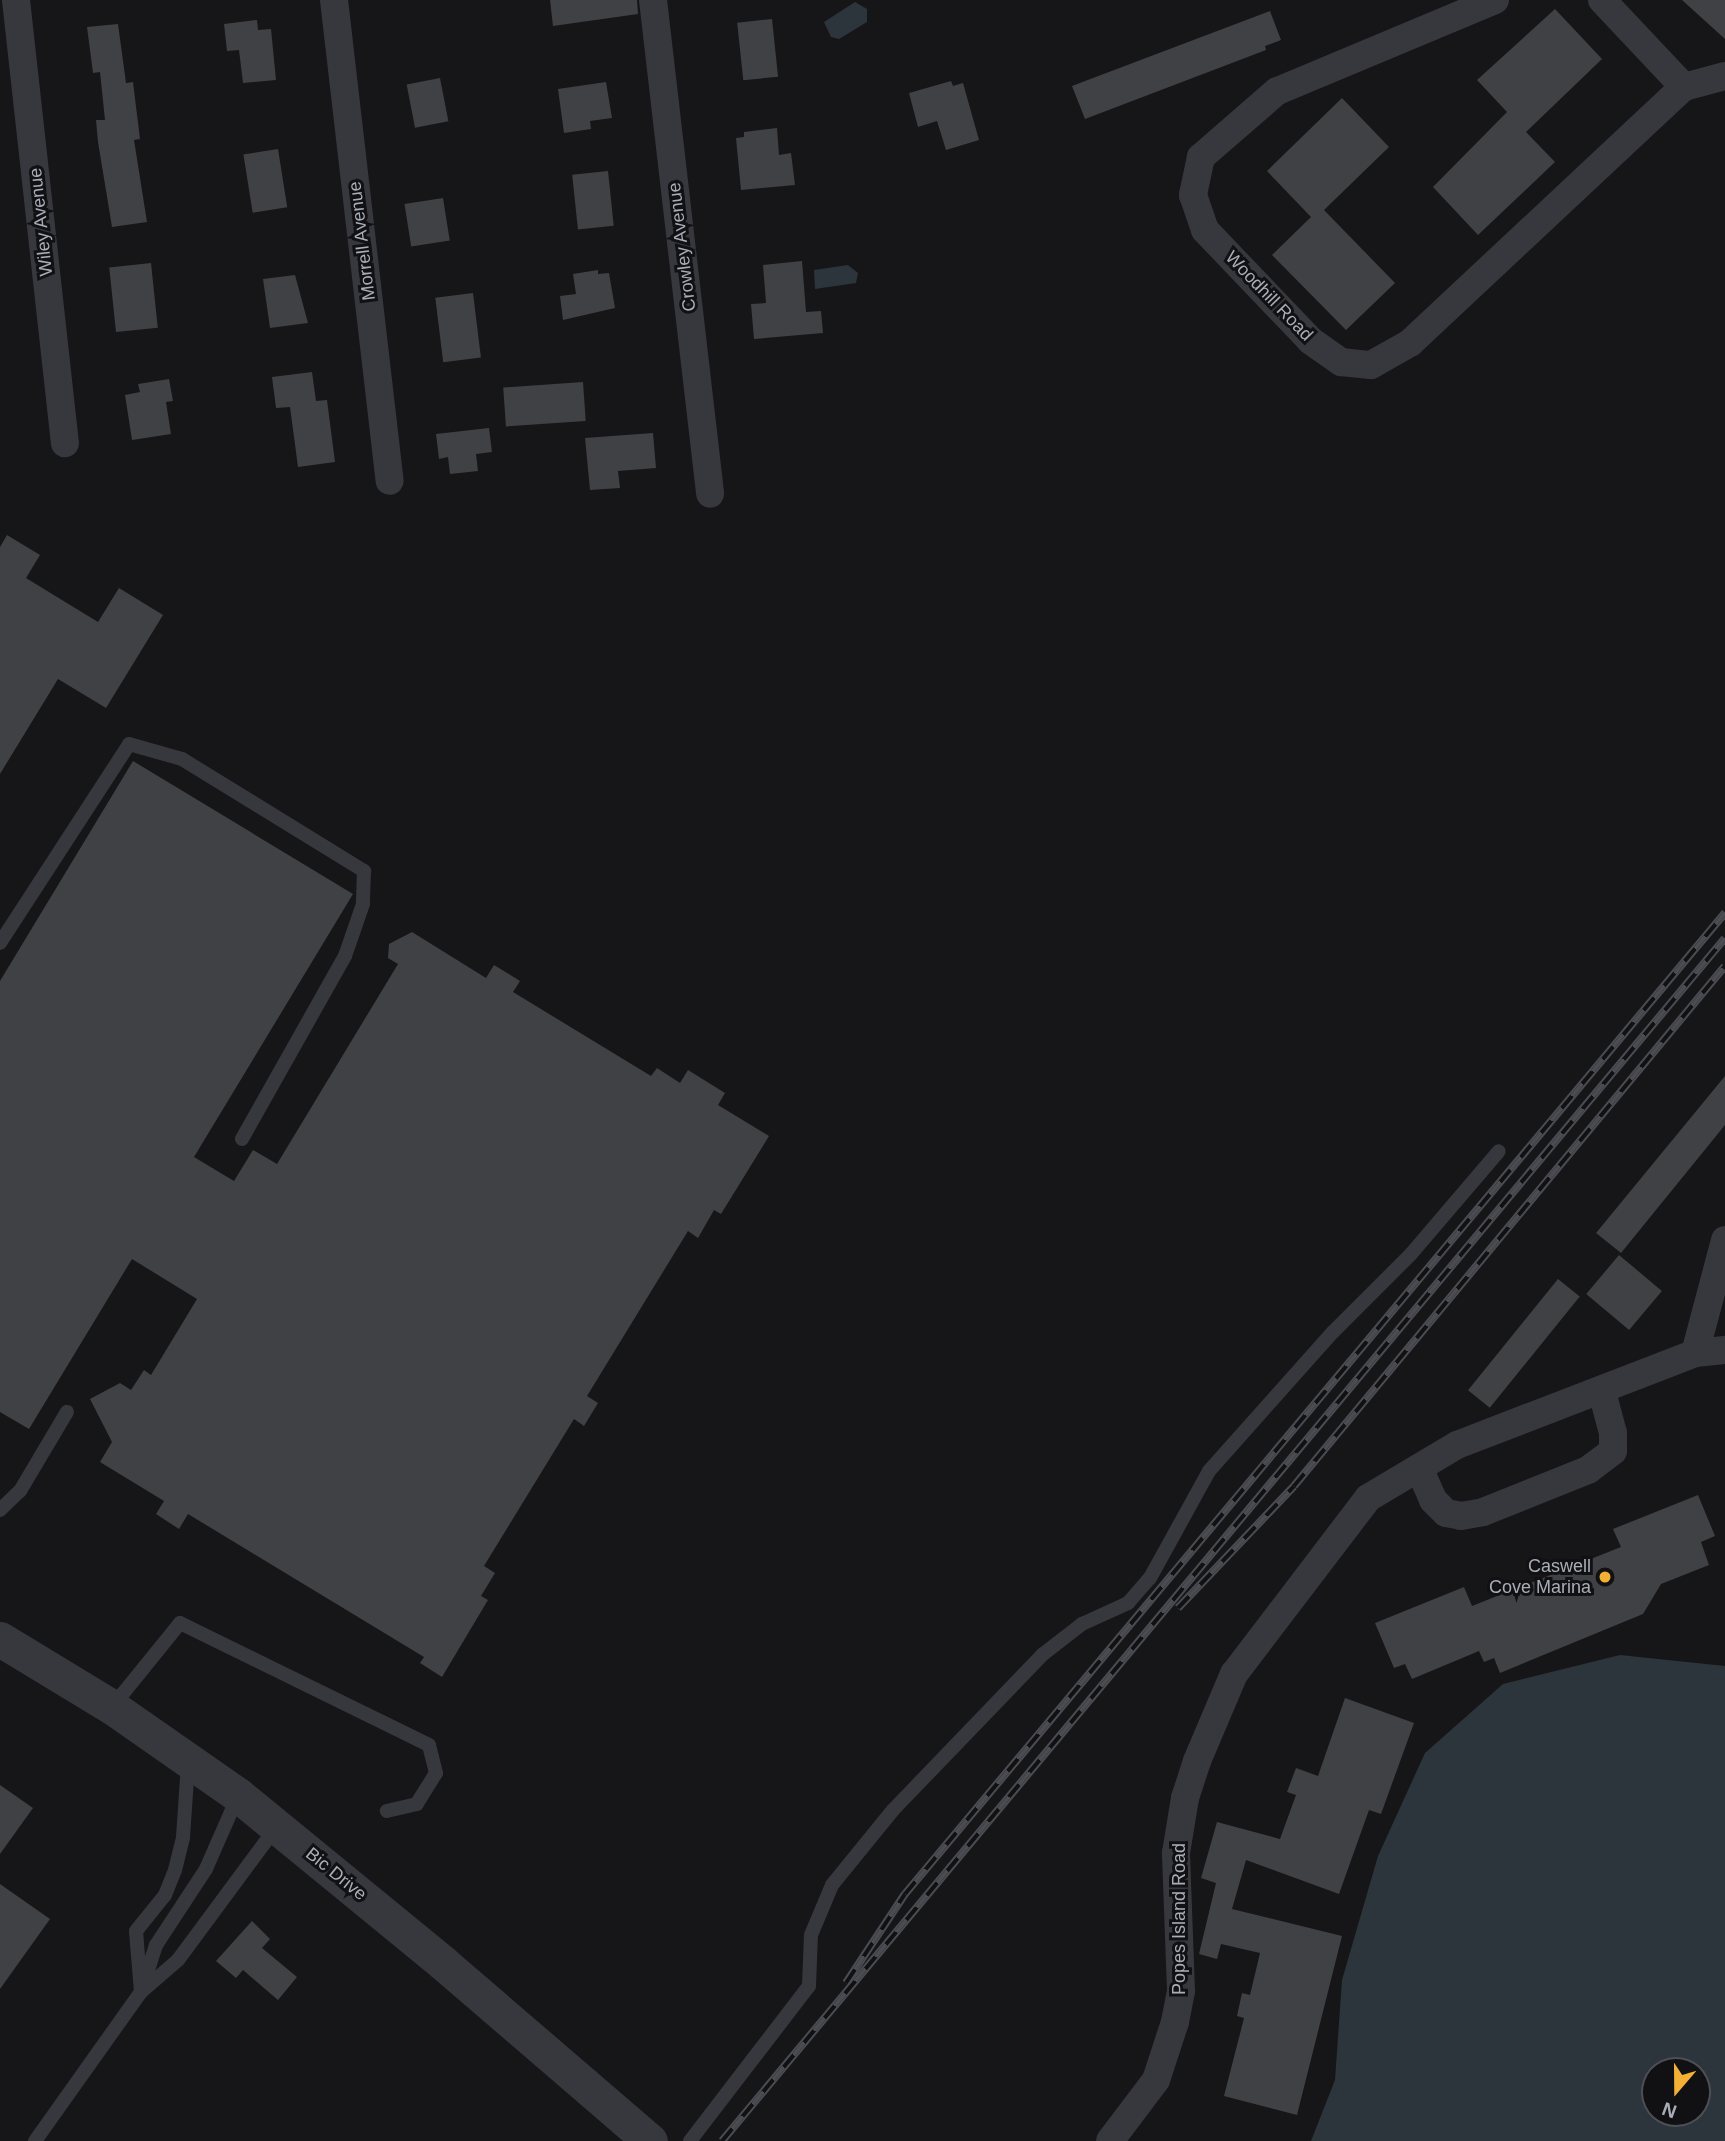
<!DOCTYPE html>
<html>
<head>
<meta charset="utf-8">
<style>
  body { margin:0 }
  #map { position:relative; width:1725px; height:2141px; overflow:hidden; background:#161618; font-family:Helvetica,sans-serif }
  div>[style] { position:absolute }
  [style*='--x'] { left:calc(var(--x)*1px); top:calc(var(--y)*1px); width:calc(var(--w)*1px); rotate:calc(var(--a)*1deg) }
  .water>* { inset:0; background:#2c353c }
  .building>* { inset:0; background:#404145; transform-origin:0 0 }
  .service>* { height:14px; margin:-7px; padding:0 7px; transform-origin:7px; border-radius:7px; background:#37383d }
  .minor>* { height:28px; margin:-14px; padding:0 14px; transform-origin:14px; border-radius:14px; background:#37383d }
  .tertiary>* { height:35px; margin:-17.5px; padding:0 17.5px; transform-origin:17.5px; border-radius:17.5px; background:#37383d }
  .rail>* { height:8px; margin-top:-4px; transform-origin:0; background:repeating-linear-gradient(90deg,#111113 0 16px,#4a4c52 0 32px); box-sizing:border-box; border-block:2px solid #4a4c52 }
  .dots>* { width:19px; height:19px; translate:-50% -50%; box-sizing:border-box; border:4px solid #111113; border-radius:50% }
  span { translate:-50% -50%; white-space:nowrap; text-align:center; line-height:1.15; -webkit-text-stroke:6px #111113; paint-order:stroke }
  .street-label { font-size:18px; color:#a8adb8 }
  .poi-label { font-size:18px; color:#a8adb8 }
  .right { translate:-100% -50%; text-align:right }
  .north { position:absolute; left:1641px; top:2057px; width:70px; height:70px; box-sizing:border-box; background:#111113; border:2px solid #4d4f55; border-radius:50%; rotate:200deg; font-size:19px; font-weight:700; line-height:28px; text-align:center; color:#a8adb8 }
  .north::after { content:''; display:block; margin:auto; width:24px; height:32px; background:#f2b134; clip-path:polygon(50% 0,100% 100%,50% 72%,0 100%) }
</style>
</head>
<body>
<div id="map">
  <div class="water">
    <div style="clip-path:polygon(855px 2px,867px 9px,867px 22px,839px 39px,831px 37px,824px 22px)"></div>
    <div style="clip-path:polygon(848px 265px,858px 273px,856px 283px,815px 289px,814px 270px)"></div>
    <div style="clip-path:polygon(evenodd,1620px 1655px,1725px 1666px,1725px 2141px,1311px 2141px,1335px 2080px,1342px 1980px,1378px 1856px,1425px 1753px,1503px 1684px,1620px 1655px,1655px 2071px,1697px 2071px,1697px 2113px,1655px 2113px,1655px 2071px)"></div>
  </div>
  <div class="building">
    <div style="clip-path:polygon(550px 0,637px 0,638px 14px,553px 26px)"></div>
    <div style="clip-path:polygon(1682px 0,1725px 0,1725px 39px)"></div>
    <div style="clip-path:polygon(1555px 9px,1602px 59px,1526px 132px,1555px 162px,1478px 235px,1433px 187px,1507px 112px,1477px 80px)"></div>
    <div style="clip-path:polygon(1270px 11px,1281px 40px,1265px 46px,1266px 50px,1085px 119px,1072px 86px)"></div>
    <div style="left:772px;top:19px;width:58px;height:35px;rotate:84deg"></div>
    <div style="clip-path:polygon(257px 20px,258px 30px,271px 29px,276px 80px,243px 83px,239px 50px,227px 51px,224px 24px)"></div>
    <div style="clip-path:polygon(118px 24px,126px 83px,133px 82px,140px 139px,134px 140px,147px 222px,112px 227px,98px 142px,96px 120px,105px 120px,100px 72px,93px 73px,87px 27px)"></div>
    <div style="left:440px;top:78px;width:44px;height:34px;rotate:79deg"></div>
    <div style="clip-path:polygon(951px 81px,953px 86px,963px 83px,979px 140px,946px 150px,937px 121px,918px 127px,909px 93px)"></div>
    <div style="clip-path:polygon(606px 82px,612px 118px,590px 121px,591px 129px,564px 133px,558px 89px)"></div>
    <div style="clip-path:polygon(1342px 98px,1389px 147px,1324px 210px,1395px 283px,1346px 330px,1272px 255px,1311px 217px,1267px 171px)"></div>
    <div style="clip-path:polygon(777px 128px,779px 155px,791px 153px,795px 185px,741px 190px,736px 138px,744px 137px,744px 132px)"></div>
    <div style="left:278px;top:149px;width:59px;height:35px;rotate:81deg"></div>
    <div style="left:608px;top:171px;width:55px;height:36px;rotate:84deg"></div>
    <div style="left:443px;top:198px;width:43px;height:39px;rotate:81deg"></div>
    <div style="clip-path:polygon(802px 261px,806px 312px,821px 311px,823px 333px,754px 339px,751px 304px,766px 303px,763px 265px)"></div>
    <div style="left:151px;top:263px;width:65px;height:42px;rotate:84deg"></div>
    <div style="clip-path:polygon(598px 270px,598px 274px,609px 273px,615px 308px,563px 320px,560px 296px,576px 294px,573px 274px)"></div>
    <div style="clip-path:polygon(295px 275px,308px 323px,270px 328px,263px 279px)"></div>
    <div style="left:473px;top:293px;width:65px;height:38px;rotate:83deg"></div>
    <div style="clip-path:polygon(312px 372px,316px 401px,327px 400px,335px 462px,298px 467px,290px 407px,276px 408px,272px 377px)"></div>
    <div style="clip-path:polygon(169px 379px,173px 401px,166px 402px,171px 434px,132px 440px,125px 395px,140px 392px,138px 384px)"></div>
    <div style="left:583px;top:382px;width:39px;height:80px;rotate:86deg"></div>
    <div style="clip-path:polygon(489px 428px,492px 452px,476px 454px,478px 471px,450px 474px,448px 457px,439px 459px,436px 434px)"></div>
    <div style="clip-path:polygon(653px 433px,656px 468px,618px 471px,620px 488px,590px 490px,585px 438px)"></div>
    <div style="clip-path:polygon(7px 535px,40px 555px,26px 578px,98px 622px,119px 588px,163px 615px,106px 708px,58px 679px,0 774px,0 547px)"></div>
    <div style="clip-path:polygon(133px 761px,353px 894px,194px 1157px,234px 1181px,253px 1150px,277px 1164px,398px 964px,388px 958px,389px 944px,412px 932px,486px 978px,494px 965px,520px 981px,513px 992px,651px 1076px,657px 1068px,680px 1083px,688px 1070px,725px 1093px,718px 1105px,769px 1136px,721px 1214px,714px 1210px,698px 1238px,688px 1231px,587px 1396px,598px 1403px,584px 1426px,574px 1419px,484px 1566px,495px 1573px,481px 1596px,488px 1600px,442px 1677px,420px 1663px,424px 1657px,188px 1514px,179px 1529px,156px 1514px,164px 1501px,100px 1462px,112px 1442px,90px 1399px,120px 1383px,131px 1390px,144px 1370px,151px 1375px,197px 1299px,132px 1259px,29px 1429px,0 1412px,0 981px)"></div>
    <div style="clip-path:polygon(1725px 1076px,1725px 1125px,1621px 1253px,1596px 1233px)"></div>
    <div style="left:1619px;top:1255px;width:56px;height:51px;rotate:40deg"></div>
    <div style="left:1558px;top:1279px;width:28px;height:143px;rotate:39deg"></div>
    <div style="clip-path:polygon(1698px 1495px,1715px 1536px,1701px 1542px,1709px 1565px,1661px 1584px,1643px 1614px,1500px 1673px,1494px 1658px,1484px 1662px,1479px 1651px,1412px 1679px,1405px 1664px,1394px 1668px,1375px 1623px,1464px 1587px,1472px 1606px,1621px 1547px,1613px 1529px)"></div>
    <div style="clip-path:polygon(1345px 1698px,1414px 1723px,1381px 1814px,1369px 1810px,1339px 1894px,1246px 1860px,1232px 1909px,1342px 1936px,1297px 2115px,1224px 2096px,1244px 2018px,1237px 2016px,1242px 1993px,1250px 1995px,1260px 1953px,1221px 1944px,1217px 1959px,1199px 1954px,1216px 1883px,1201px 1878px,1217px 1822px,1280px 1839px,1296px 1795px,1287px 1792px,1296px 1768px,1318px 1776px)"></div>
    <div style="clip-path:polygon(0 1785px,33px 1808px,0 1854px)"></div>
    <div style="clip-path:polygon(0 1884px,50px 1919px,0 1989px)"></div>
    <div style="clip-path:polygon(252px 1921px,270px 1939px,262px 1948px,297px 1977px,278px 2000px,243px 1970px,236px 1978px,216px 1961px)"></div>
  </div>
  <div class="service">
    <div style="--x:0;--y:943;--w:237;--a:-57"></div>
    <div style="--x:129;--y:744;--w:55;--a:15.8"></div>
    <div style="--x:182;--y:759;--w:214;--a:31.6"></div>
    <div style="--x:364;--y:871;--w:33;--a:92"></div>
    <div style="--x:363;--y:904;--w:55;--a:109.1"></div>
    <div style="--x:345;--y:956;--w:210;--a:119.4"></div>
    <div style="--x:0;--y:1510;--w:28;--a:-44"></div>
    <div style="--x:20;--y:1491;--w:92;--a:-59.3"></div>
    <div style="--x:112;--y:1707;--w:108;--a:-51"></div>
    <div style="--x:180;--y:1623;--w:277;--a:26.1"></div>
    <div style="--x:429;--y:1745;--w:29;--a:76"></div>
    <div style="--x:436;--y:1773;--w:36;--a:122"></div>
    <div style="--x:417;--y:1804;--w:31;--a:167"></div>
    <div style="--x:238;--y:1796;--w:80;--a:113.7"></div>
    <div style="--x:206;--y:1869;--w:91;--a:123.3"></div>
    <div style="--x:156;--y:1945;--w:49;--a:107.7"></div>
    <div style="--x:141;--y:1992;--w:49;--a:-40.9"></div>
    <div style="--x:178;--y:1960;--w:167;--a:-53.5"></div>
    <div style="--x:35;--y:2141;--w:183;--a:-54.6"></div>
    <div style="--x:141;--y:1992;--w:61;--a:-94.7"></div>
    <div style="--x:136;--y:1931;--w:46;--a:-51.1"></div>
    <div style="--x:165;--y:1895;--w:27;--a:-68"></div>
    <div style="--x:175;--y:1870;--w:34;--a:-76"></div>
    <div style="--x:183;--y:1837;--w:74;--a:-86.1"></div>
    <div style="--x:690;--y:2141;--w:195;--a:-52.5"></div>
    <div style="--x:809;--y:1986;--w:51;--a:-87.8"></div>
    <div style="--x:811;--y:1935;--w:54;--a:-67.2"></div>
    <div style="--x:832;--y:1885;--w:97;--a:-50.9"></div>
    <div style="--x:893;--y:1810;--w:215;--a:-46.1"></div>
    <div style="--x:1042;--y:1655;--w:51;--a:-37.8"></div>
    <div style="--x:1082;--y:1624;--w:51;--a:-24.5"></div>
    <div style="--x:1128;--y:1603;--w:33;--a:-49"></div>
    <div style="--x:1150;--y:1578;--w:122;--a:-61.1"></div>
    <div style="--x:1209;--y:1471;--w:186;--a:-48.3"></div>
    <div style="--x:1333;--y:1332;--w:110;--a:-45"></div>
    <div style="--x:1411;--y:1254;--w:135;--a:-49.5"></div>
  </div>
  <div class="minor">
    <div style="--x:16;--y:0;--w:446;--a:83.7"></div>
    <div style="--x:334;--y:0;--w:484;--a:83.4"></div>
    <div style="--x:653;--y:0;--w:497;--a:83.4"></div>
    <div style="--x:1495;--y:0;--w:236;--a:157.3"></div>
    <div style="--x:1277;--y:91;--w:101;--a:139"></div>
    <div style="--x:1201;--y:157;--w:39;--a:102"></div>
    <div style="--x:1193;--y:195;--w:37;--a:71"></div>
    <div style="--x:1205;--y:230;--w:153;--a:46.3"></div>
    <div style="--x:1311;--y:341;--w:37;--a:35"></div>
    <div style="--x:1341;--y:362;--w:30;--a:6"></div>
    <div style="--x:1371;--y:365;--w:45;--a:-29.4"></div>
    <div style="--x:1410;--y:343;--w:375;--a:-43.1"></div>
    <div style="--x:1602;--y:0;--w:120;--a:46.7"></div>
    <div style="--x:1684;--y:87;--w:42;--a:-15"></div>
    <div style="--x:1695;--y:1353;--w:117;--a:-75.1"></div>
    <div style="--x:1419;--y:1468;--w:35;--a:66"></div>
    <div style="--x:1433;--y:1500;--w:18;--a:45"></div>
    <div style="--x:1446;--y:1513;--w:15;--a:11"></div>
    <div style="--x:1461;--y:1516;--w:22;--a:-10"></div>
    <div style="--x:1483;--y:1512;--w:113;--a:-21.8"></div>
    <div style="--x:1588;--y:1470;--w:31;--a:-37"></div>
    <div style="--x:1613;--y:1451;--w:18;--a:-90"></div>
    <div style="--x:1613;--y:1433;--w:42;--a:-105"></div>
    <div style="--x:1110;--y:2141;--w:76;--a:-53"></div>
    <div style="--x:1156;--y:2080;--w:61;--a:-71.9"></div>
    <div style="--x:1175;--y:2022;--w:32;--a:-79"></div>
    <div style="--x:1181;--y:1991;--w:138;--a:-92.1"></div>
    <div style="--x:1176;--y:1853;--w:56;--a:-80.7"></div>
    <div style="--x:1185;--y:1798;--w:39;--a:-72"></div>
    <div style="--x:1197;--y:1761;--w:95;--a:-67"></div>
    <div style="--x:1234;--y:1674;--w:221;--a:-52.7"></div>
    <div style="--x:1368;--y:1498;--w:104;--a:-30.8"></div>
    <div style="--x:1457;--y:1445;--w:255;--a:-21.1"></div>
    <div style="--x:1695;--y:1353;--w:30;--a:-6"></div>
  </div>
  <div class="tertiary">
    <div style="--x:0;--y:1639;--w:131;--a:31.3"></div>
    <div style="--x:112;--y:1707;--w:154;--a:34.9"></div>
    <div style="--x:238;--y:1795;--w:265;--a:39.3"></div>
    <div style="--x:443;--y:1963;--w:273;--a:40.7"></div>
  </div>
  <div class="rail">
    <div style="--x:1178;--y:1608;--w:168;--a:-46.4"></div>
    <div style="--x:1294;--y:1486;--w:675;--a:-50.35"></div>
    <div style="--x:846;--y:1983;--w:107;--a:-56.5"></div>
    <div style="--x:905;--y:1894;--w:1279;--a:-50.11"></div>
    <div style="--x:722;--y:2141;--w:1566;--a:-50.18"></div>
  </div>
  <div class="dots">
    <div style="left:1605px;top:1577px;background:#f2b134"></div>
  </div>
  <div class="street-label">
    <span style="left:41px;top:222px;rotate:-96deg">Wiley Avenue</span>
    <span style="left:362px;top:241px;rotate:-97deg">Morrell Avenue</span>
    <span style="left:682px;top:247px;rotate:-97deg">Crowley Avenue</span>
    <span style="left:1269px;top:296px;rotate:46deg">Woodhill Road</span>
    <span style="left:336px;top:1874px;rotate:39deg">Bic Drive</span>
    <span style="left:1179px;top:1919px;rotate:-90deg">Popes Island Road</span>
  </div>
  <div class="poi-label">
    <span class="right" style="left:1591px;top:1577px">Caswell<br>Cove Marina</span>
  </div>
  <div class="north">N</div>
</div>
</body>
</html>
